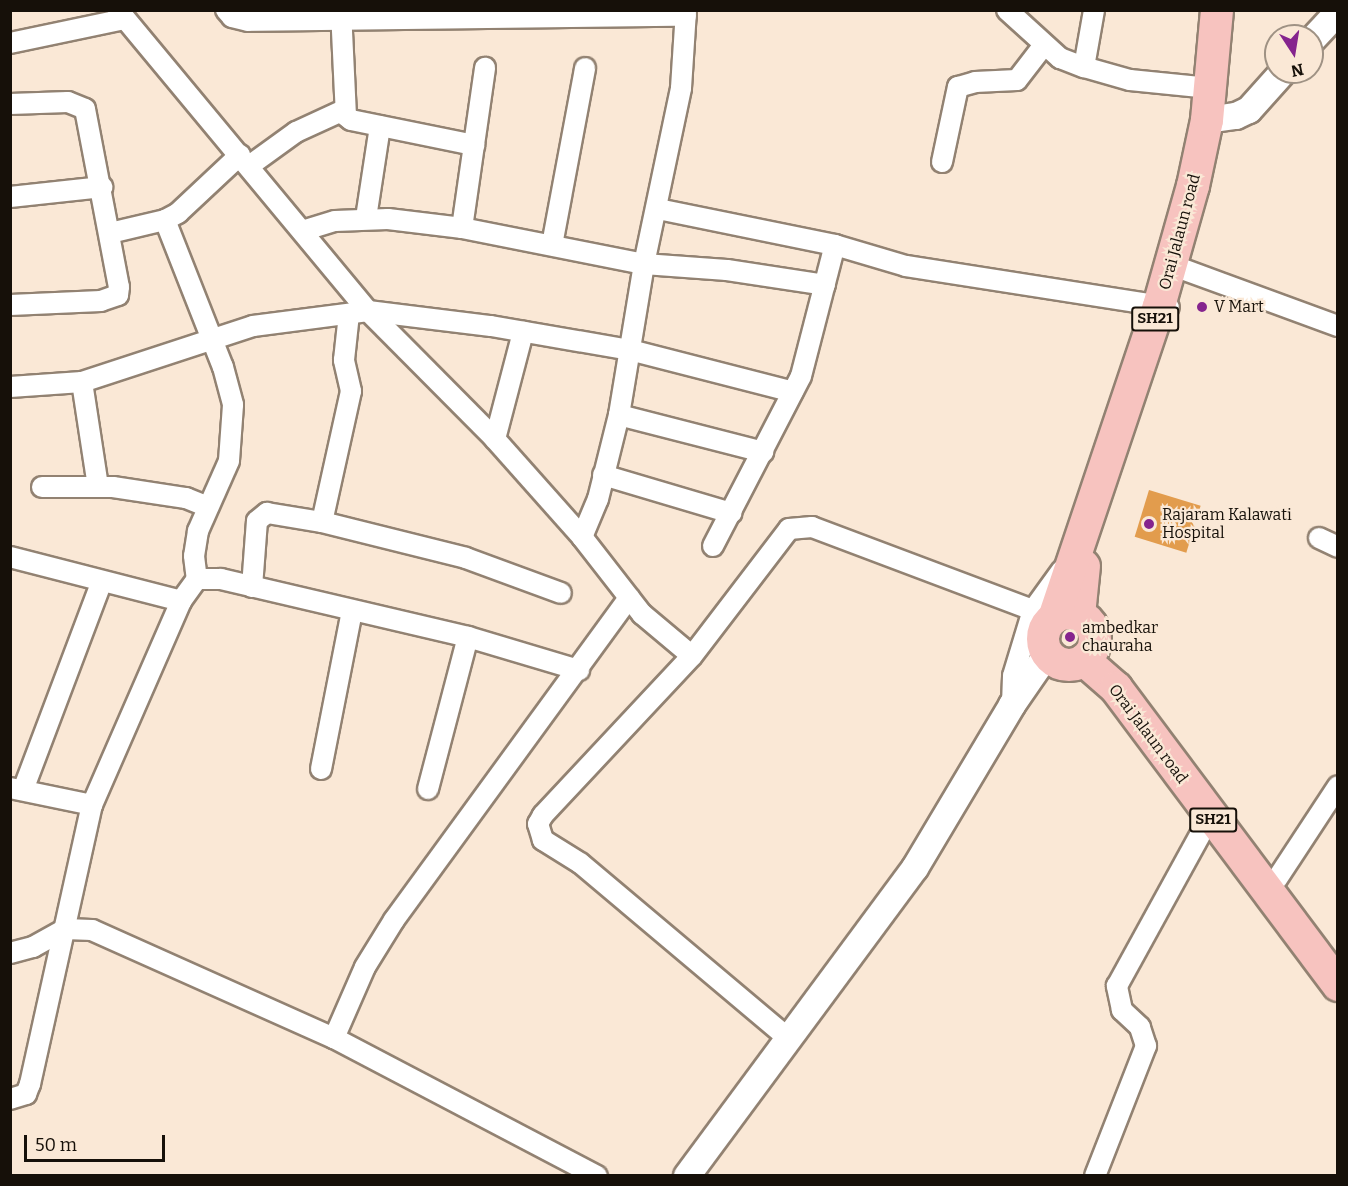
<!DOCTYPE html>
<html>
<head>
<meta charset="utf-8">
<style>
  body { margin:0 }
  #map { position:relative; width:1348px; height:1186px; overflow:hidden; background:#fae8d6; font-family:Bitter,serif }
  div>[style] { position:absolute }
  [style*='--x'] { left:calc(var(--x)*1px); top:calc(var(--y)*1px); width:calc(var(--w)*1px); rotate:calc(var(--a)*1deg) }
  .building>* { inset:0; background:#e29c4d; transform-origin:0 0 }
  .roads { filter:drop-shadow(2px 0 #928272) drop-shadow(-2px 0 #928272) drop-shadow(0 2px #928272) drop-shadow(0 -2px #928272) }
  .minor>* { height:20px; margin:-10px; padding:0 10px; transform-origin:10px; border-radius:10px; background:#fff }
  .tertiary>* { height:26px; margin:-13px; padding:0 13px; transform-origin:13px; border-radius:13px; background:#fff }
  .primary>* { height:32px; margin:-16px; padding:0 16px; transform-origin:16px; border-radius:16px; background:#f7c3bf }
  .primary>.ring { margin:-16px; padding:0; box-sizing:content-box; background:none; border:32px solid #f7c3bf; border-radius:50% }
  .dots>* { width:16px; height:16px; translate:-50% -50%; box-sizing:border-box; border:3px solid #fae8d6; border-radius:50% }
  span { translate:-50% -50%; white-space:nowrap; text-align:center; line-height:1.15; -webkit-text-stroke:4.5px #fae8d6; paint-order:stroke }
  .shield-label span { padding:2px 4px; background:#fae8d6; border:2px solid; border-radius:4px; -webkit-text-stroke-width:0 }
  .shield-label { font-size:15px; color:#161009; font-weight:700 }
  .street-label { font-size:16px; color:#161009 }
  .poi-label { font-size:16px; color:#161009 }
  .left { translate:0 -50%; text-align:left }
  .frame { position:absolute; inset:0; border:12px solid #161009; pointer-events:none }
  .north { position:absolute; left:1264px; top:24px; width:60px; height:60px; box-sizing:border-box; background:#fae8d6; border:2px solid #9f9284; border-radius:50%; rotate:168deg; font-size:16px; font-weight:700; line-height:24px; text-align:center; color:#161009 }
  .north::after { content:''; display:block; margin:auto; width:21px; height:27px; background:#85248e; clip-path:polygon(50% 0,100% 100%,50% 72%,0 100%) }
  .scale { position:absolute; left:24px; top:1135px; width:141px; height:27px; box-sizing:border-box; border:3px solid #161009; border-top:0; padding-left:8px; font-size:18px; line-height:21px; white-space:nowrap; color:#161009; -webkit-text-stroke:4px #fae8d6; paint-order:stroke }
</style>
</head>
<body>
<div id="map">
  <div class="building">
    <div style="left:1149px;top:490px;width:54px;height:49px;rotate:17deg"></div>
  </div>
  <div class="roads">
    <div class="minor">
      <div style="--x:118;--y:10;--w:391;--a:50.3"></div>
      <div style="--x:368;--y:311;--w:180;--a:45.2"></div>
      <div style="--x:495;--y:439;--w:131;--a:48.4"></div>
      <div style="--x:582;--y:537;--w:98;--a:52.1"></div>
      <div style="--x:642;--y:614;--w:65;--a:40"></div>
      <div style="--x:226;--y:10;--w:9;--a:49"></div>
      <div style="--x:232;--y:17;--w:16;--a:14"></div>
      <div style="--x:248;--y:21;--w:438;--a:-0.7"></div>
      <div style="--x:341;--y:10;--w:106;--a:87.3"></div>
      <div style="--x:346;--y:116;--w:6;--a:39"></div>
      <div style="--x:351;--y:120;--w:126;--a:11.5"></div>
      <div style="--x:1007;--y:10;--w:72;--a:42.2"></div>
      <div style="--x:1060;--y:58;--w:26;--a:21"></div>
      <div style="--x:1084;--y:67;--w:48;--a:15.8"></div>
      <div style="--x:1130;--y:80;--w:80;--a:5.7"></div>
      <div style="--x:10;--y:43;--w:117;--a:-11.8"></div>
      <div style="--x:1084;--y:67;--w:58;--a:-80"></div>
      <div style="--x:10;--y:104;--w:58;--a:-2"></div>
      <div style="--x:68;--y:102;--w:18;--a:22"></div>
      <div style="--x:85;--y:109;--w:181;--a:79.2"></div>
      <div style="--x:119;--y:287;--w:8;--a:97"></div>
      <div style="--x:118;--y:295;--w:18;--a:161"></div>
      <div style="--x:101;--y:301;--w:91;--a:177.5"></div>
      <div style="--x:942;--y:162;--w:77;--a:-78"></div>
      <div style="--x:958;--y:87;--w:18;--a:-16"></div>
      <div style="--x:975;--y:82;--w:42;--a:-2.7"></div>
      <div style="--x:1017;--y:80;--w:44;--a:-52.4"></div>
      <div style="--x:249;--y:166;--w:58;--a:-35.9"></div>
      <div style="--x:296;--y:132;--w:53;--a:-24.6"></div>
      <div style="--x:10;--y:197;--w:93;--a:-6.2"></div>
      <div style="--x:658;--y:209;--w:181;--a:11.5"></div>
      <div style="--x:835;--y:245;--w:74;--a:16.5"></div>
      <div style="--x:906;--y:266;--w:266;--a:8.9"></div>
      <div style="--x:366;--y:218;--w:93;--a:-81.3"></div>
      <div style="--x:165;--y:220;--w:158;--a:68.5"></div>
      <div style="--x:223;--y:367;--w:39;--a:75"></div>
      <div style="--x:233;--y:405;--w:56;--a:94.1"></div>
      <div style="--x:229;--y:461;--w:77;--a:113.9"></div>
      <div style="--x:198;--y:531;--w:25;--a:99"></div>
      <div style="--x:194;--y:556;--w:23;--a:83"></div>
      <div style="--x:462;--y:228;--w:162;--a:-81.8"></div>
      <div style="--x:302;--y:231;--w:34;--a:-17"></div>
      <div style="--x:335;--y:221;--w:53;--a:-2.2"></div>
      <div style="--x:388;--y:219;--w:75;--a:6.9"></div>
      <div style="--x:462;--y:228;--w:186;--a:11.2"></div>
      <div style="--x:644;--y:264;--w:83;--a:4.1"></div>
      <div style="--x:727;--y:270;--w:99;--a:8.7"></div>
      <div style="--x:110;--y:233;--w:57;--a:-13.3"></div>
      <div style="--x:165;--y:220;--w:15;--a:-28"></div>
      <div style="--x:178;--y:213;--w:85;--a:-43.1"></div>
      <div style="--x:552;--y:245;--w:180;--a:-79.4"></div>
      <div style="--x:1185;--y:270;--w:163;--a:20.1"></div>
      <div style="--x:82;--y:382;--w:105;--a:81.3"></div>
      <div style="--x:10;--y:387;--w:72;--a:-4"></div>
      <div style="--x:82;--y:382;--w:180;--a:-18.1"></div>
      <div style="--x:253;--y:326;--w:116;--a:-7.4"></div>
      <div style="--x:368;--y:311;--w:124;--a:7"></div>
      <div style="--x:491;--y:326;--w:141;--a:9.8"></div>
      <div style="--x:630;--y:350;--w:168;--a:14.4"></div>
      <div style="--x:619;--y:415;--w:149;--a:14.4"></div>
      <div style="--x:495;--y:439;--w:111;--a:-75.3"></div>
      <div style="--x:603;--y:475;--w:134;--a:16.5"></div>
      <div style="--x:42;--y:487;--w:71;--a:0"></div>
      <div style="--x:113;--y:487;--w:74;--a:8.6"></div>
      <div style="--x:186;--y:498;--w:24;--a:22"></div>
      <div style="--x:322;--y:522;--w:134;--a:-77.5"></div>
      <div style="--x:351;--y:391;--w:32;--a:-103"></div>
      <div style="--x:344;--y:360;--w:46;--a:-83.8"></div>
      <div style="--x:582;--y:537;--w:41;--a:-67.2"></div>
      <div style="--x:598;--y:499;--w:87;--a:-76"></div>
      <div style="--x:619;--y:415;--w:153;--a:-80.6"></div>
      <div style="--x:644;--y:264;--w:180;--a:-78.1"></div>
      <div style="--x:681;--y:88;--w:78;--a:-86.3"></div>
      <div style="--x:1319;--y:538;--w:21;--a:25"></div>
      <div style="--x:713;--y:546;--w:191;--a:-62.6"></div>
      <div style="--x:801;--y:376;--w:135;--a:-75.5"></div>
      <div style="--x:10;--y:557;--w:177;--a:14.4"></div>
      <div style="--x:252;--y:587;--w:66;--a:-85.7"></div>
      <div style="--x:257;--y:521;--w:13;--a:-39"></div>
      <div style="--x:267;--y:513;--w:56;--a:9.3"></div>
      <div style="--x:322;--y:522;--w:148;--a:14"></div>
      <div style="--x:466;--y:558;--w:101;--a:20.2"></div>
      <div style="--x:1012;--y:705;--w:29;--a:-88"></div>
      <div style="--x:1013;--y:676;--w:69;--a:-73.1"></div>
      <div style="--x:1033;--y:610;--w:49;--a:-54.1"></div>
      <div style="--x:321;--y:769;--w:161;--a:-78.9"></div>
      <div style="--x:10;--y:788;--w:84;--a:11.7"></div>
      <div style="--x:428;--y:789;--w:157;--a:-75.3"></div>
      <div style="--x:23;--y:790;--w:223;--a:-69.3"></div>
      <div style="--x:1277;--y:879;--w:111;--a:-56.7"></div>
      <div style="--x:10;--y:953;--w:24;--a:-15"></div>
      <div style="--x:33;--y:947;--w:37;--a:-29"></div>
      <div style="--x:65;--y:929;--w:27;--a:2"></div>
      <div style="--x:92;--y:930;--w:265;--a:24.1"></div>
      <div style="--x:334;--y:1038;--w:297;--a:27.7"></div>
      <div style="--x:334;--y:1038;--w:77;--a:-66.4"></div>
      <div style="--x:365;--y:967;--w:55;--a:-58.3"></div>
      <div style="--x:394;--y:920;--w:399;--a:-53.9"></div>
      <div style="--x:789;--y:1039;--w:273;--a:-139.9"></div>
      <div style="--x:580;--y:863;--w:44;--a:-148.1"></div>
      <div style="--x:543;--y:840;--w:17;--a:-107"></div>
      <div style="--x:538;--y:824;--w:10;--a:-61"></div>
      <div style="--x:543;--y:815;--w:218;--a:-46.9"></div>
      <div style="--x:692;--y:656;--w:160;--a:-52.6"></div>
      <div style="--x:789;--y:529;--w:23;--a:-5"></div>
      <div style="--x:812;--y:527;--w:236;--a:20.6"></div>
      <div style="--x:10;--y:1099;--w:17;--a:-17"></div>
      <div style="--x:26;--y:1094;--w:11;--a:-68"></div>
      <div style="--x:30;--y:1084;--w:286;--a:-77.5"></div>
      <div style="--x:92;--y:805;--w:223;--a:-66.4"></div>
      <div style="--x:181;--y:601;--w:27;--a:-54"></div>
      <div style="--x:197;--y:579;--w:24;--a:0"></div>
      <div style="--x:221;--y:579;--w:254;--a:13.2"></div>
      <div style="--x:468;--y:637;--w:116;--a:16.6"></div>
      <div style="--x:1095;--y:1176;--w:140;--a:-68.6"></div>
      <div style="--x:1146;--y:1046;--w:20;--a:-108"></div>
      <div style="--x:1140;--y:1027;--w:25;--a:-137"></div>
      <div style="--x:1122;--y:1010;--w:25;--a:-102"></div>
      <div style="--x:1117;--y:986;--w:193;--a:-61.2"></div>
    </div>
    <div class="tertiary">
      <div style="--x:1312;--y:40;--w:38;--a:-47"></div>
      <div style="--x:1207;--y:120;--w:29;--a:-8"></div>
      <div style="--x:1236;--y:116;--w:14;--a:-25"></div>
      <div style="--x:1249;--y:110;--w:51;--a:-48.2"></div>
      <div style="--x:687;--y:1176;--w:383;--a:-53.5"></div>
      <div style="--x:915;--y:868;--w:190;--a:-59.2"></div>
      <div style="--x:1012;--y:705;--w:63;--a:-55.3"></div>
    </div>
    <div class="primary">
      <div class="ring" style="left:1043px;top:613px;width:20px;height:20px"></div>
      <div style="--x:1079;--y:615;--w:49;--a:-84.2"></div>
      <div style="--x:1054;--y:618;--w:329;--a:-71.4"></div>
      <div style="--x:1159;--y:306;--w:125;--a:-74.2"></div>
      <div style="--x:1193;--y:186;--w:67;--a:-78"></div>
      <div style="--x:1207;--y:120;--w:110;--a:-84.8"></div>
      <div style="--x:1084;--y:660;--w:43;--a:41.2"></div>
      <div style="--x:1116;--y:688;--w:371;--a:53.2"></div>
    </div>
  </div>
  <div class="dots">
    <div style="left:1202px;top:307px;background:#85248e"></div>
    <div style="left:1149px;top:524px;background:#85248e"></div>
    <div style="left:1070px;top:637px;background:#85248e"></div>
  </div>
  <div class="shield-label">
    <span style="left:1155px;top:319px">SH21</span>
    <span style="left:1213px;top:820px">SH21</span>
  </div>
  <div class="street-label">
    <span style="left:1180px;top:232px;rotate:-75deg">Orai Jalaun road</span>
    <span style="left:1148px;top:734px;rotate:53deg">Orai Jalaun road</span>
  </div>
  <div class="poi-label">
    <span class="left" style="left:1214px;top:307px">V Mart</span>
    <span class="left" style="left:1162px;top:524px">Rajaram Kalawati<br>Hospital</span>
    <span class="left" style="left:1082px;top:637px">ambedkar<br>chauraha</span>
  </div>
  <div class="frame"></div>
  <div class="north">N</div>
  <div class="scale">50 m</div>
</div>
</body>
</html>
